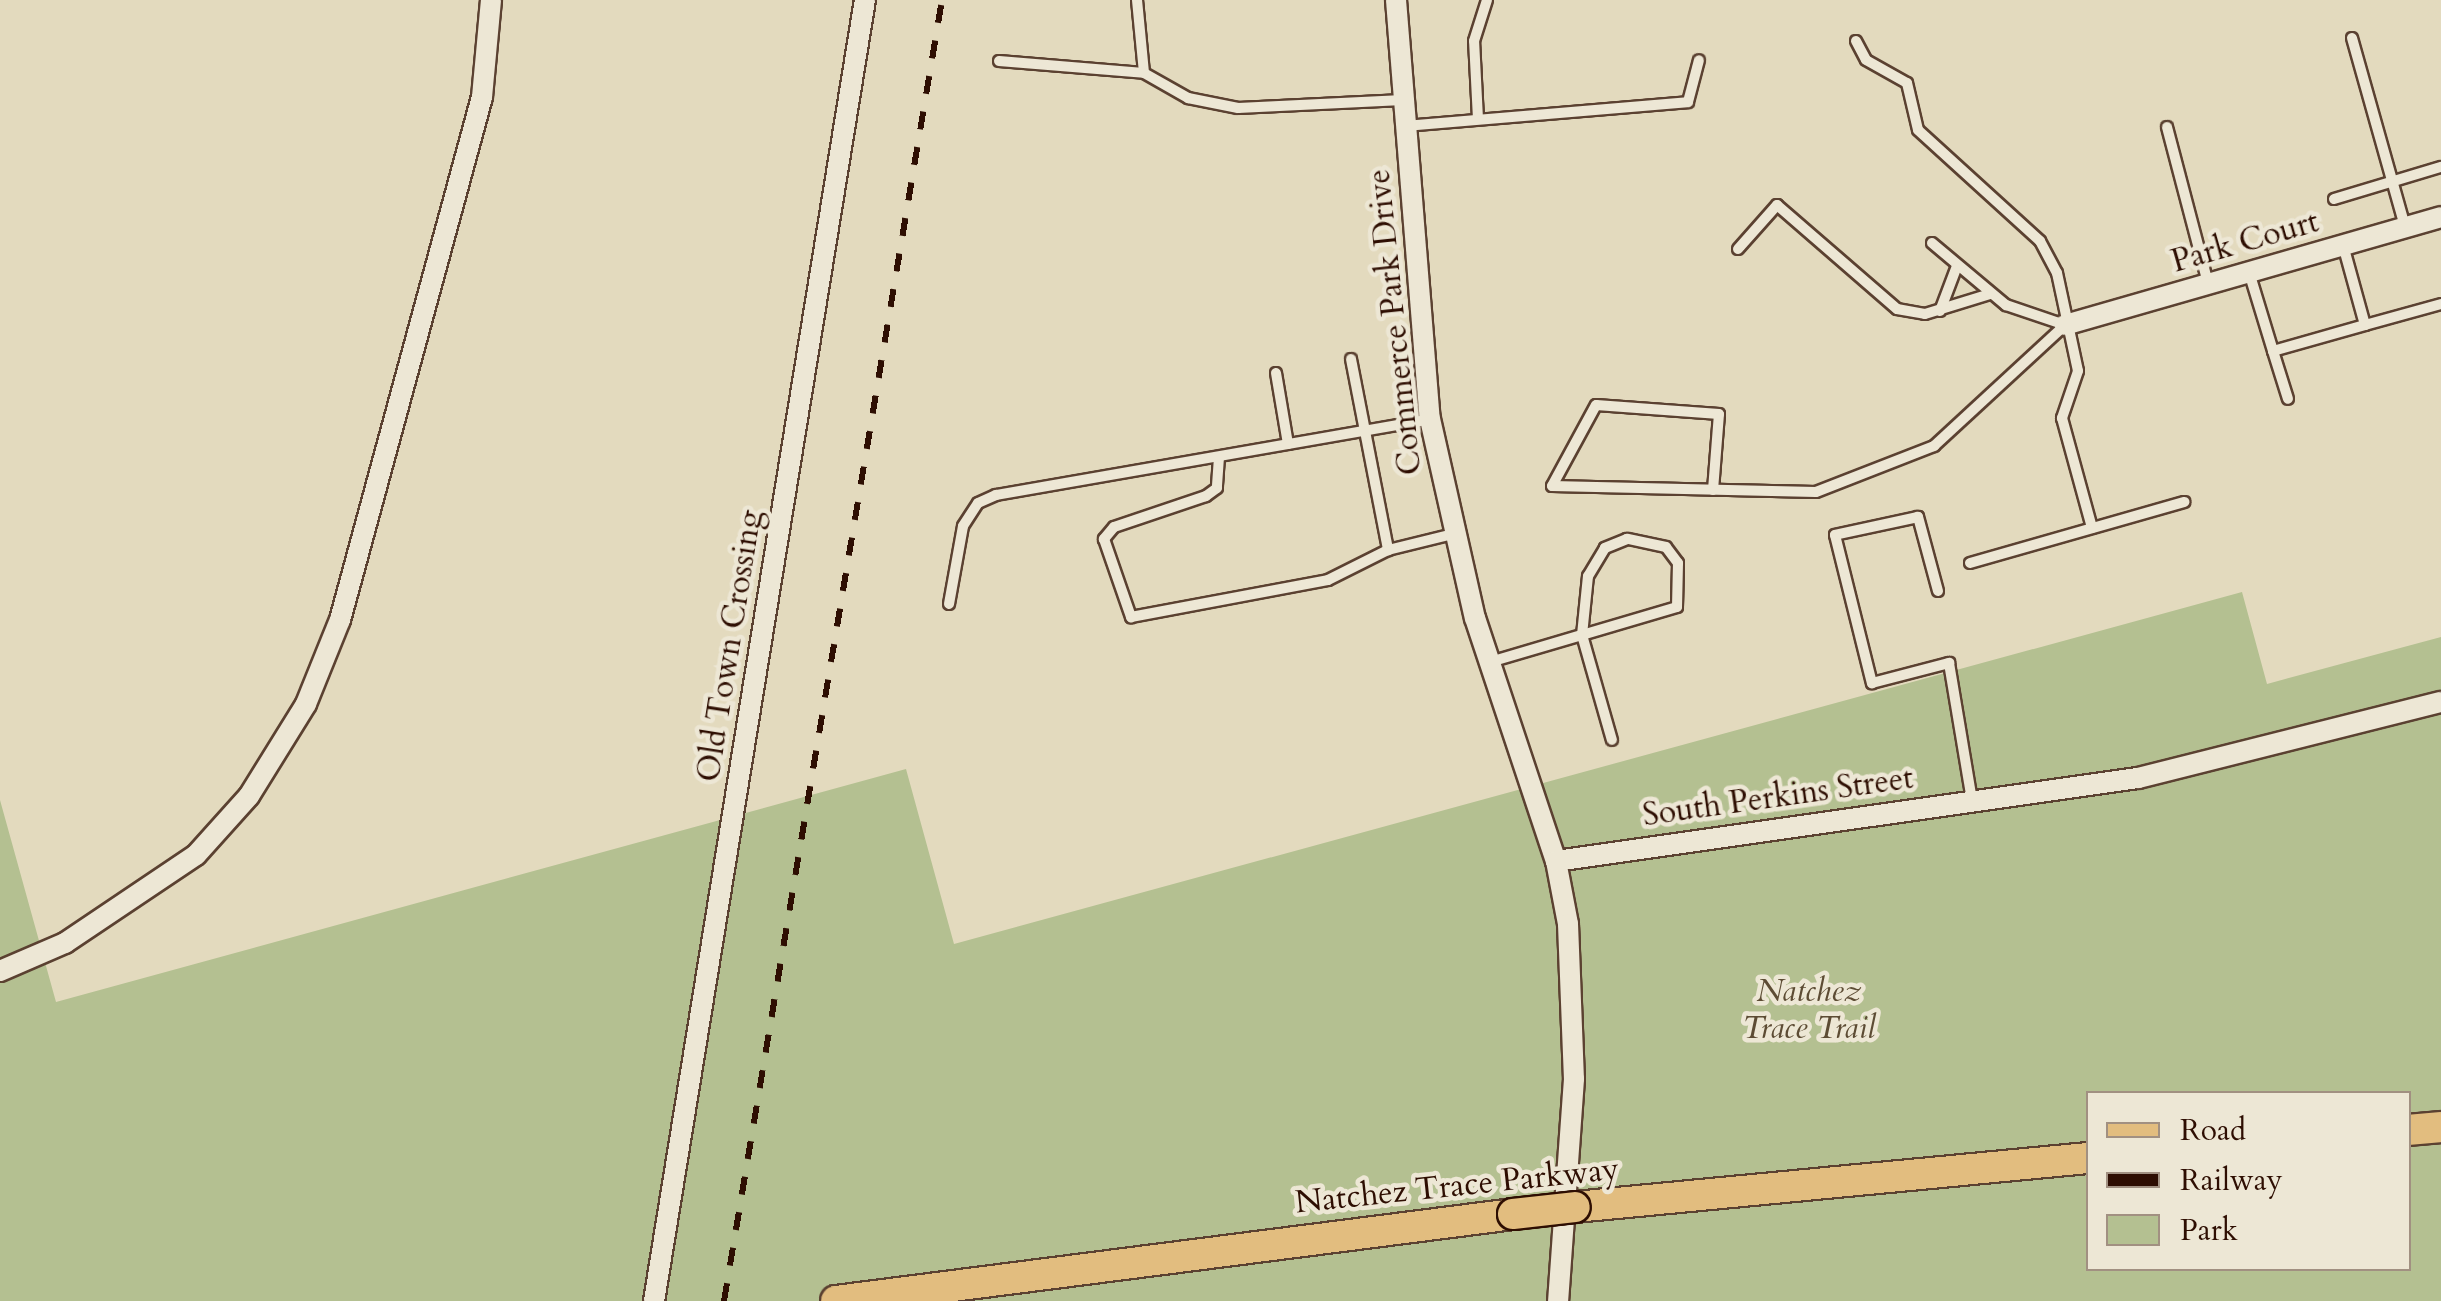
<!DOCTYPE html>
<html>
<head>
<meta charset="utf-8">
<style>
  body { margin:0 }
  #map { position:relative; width:2441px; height:1301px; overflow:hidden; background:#e3dabe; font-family:Cardo,serif }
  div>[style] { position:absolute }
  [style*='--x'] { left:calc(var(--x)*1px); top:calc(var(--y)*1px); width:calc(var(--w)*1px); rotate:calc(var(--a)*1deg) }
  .green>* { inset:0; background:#b4c091 }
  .roads { filter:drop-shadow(2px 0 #5b4131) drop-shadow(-2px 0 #5b4131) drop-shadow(0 2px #5b4131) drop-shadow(0 -2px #5b4131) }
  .service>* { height:10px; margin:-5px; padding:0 5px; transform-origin:5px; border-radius:5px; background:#ede7d5 }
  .minor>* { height:20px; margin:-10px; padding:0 10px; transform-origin:10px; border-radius:10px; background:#ede7d5 }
  .primary>* { height:30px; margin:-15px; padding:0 15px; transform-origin:15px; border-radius:15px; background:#e2bd7f }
  .rail>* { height:6px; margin-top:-3px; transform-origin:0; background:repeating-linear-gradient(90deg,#2e0e02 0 18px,transparent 0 36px) }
  .bridges { filter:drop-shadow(2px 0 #2e0e02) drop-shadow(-2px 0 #2e0e02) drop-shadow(0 2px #2e0e02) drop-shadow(0 -2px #2e0e02) }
  .primary-bridge>* { height:30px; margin:-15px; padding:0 15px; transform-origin:15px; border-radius:15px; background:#e2bd7f }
  span { translate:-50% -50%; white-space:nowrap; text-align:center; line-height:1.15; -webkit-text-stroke:9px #ede7d5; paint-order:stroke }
  .street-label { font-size:32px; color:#2e0e02 }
  .park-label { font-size:32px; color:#5d4c34; font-style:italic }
  .legend { position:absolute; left:2086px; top:1091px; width:325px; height:180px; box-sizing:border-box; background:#ede7d5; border:2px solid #a19081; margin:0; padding:12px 18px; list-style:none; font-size:30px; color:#2e0e02 }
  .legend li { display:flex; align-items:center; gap:20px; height:50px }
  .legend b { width:50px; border:2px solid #a19081 }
</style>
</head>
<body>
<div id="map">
  <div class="green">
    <div style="clip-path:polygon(evenodd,2242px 592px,2267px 684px,2441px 637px,2441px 1301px,0 1301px,0 800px,56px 1002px,906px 769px,954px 944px,2242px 592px,2088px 1094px,2408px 1094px,2408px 1268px,2088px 1268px,2088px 1094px)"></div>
  </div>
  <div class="roads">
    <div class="service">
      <div style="--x:1137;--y:0;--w:73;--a:84.5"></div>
      <div style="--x:2352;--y:38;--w:196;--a:74.3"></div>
      <div style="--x:1856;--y:41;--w:21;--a:62"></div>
      <div style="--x:1866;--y:60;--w:47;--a:29.3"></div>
      <div style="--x:1907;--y:83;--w:48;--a:76.8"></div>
      <div style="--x:1918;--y:130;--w:165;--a:42.3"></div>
      <div style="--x:2040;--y:241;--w:36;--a:62"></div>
      <div style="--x:2057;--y:273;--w:100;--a:77.9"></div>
      <div style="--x:2078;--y:371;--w:50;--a:108.8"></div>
      <div style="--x:2062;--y:418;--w:114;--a:74.7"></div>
      <div style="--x:999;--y:61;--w:145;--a:4.7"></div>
      <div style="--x:1144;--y:73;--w:51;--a:29.6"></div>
      <div style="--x:1188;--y:98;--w:51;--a:11.3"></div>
      <div style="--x:1238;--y:108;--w:165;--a:-2.8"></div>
      <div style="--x:1478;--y:119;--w:78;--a:-92.9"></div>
      <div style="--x:1474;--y:41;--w:43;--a:-72.4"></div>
      <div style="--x:1404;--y:126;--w:285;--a:-4.8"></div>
      <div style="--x:1688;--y:102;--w:43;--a:-75.3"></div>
      <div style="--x:2167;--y:127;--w:161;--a:75.3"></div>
      <div style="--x:2334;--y:199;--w:112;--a:-16.7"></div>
      <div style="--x:1932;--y:243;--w:97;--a:40"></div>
      <div style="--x:2006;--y:305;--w:62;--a:18.7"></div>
      <div style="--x:2343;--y:245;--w:83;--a:74.6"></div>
      <div style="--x:2365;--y:325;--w:79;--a:-15.4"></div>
      <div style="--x:1738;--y:249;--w:59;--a:-48.4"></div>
      <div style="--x:1777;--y:205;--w:159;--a:40.9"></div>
      <div style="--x:1897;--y:309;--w:28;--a:10"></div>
      <div style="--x:1925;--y:314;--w:68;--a:-17.1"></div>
      <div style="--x:2249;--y:272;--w:83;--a:73.1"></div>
      <div style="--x:2273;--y:351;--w:96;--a:-15.8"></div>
      <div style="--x:1940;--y:311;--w:48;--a:-69.3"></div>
      <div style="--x:2273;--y:351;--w:50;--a:72.6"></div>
      <div style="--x:1351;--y:359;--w:195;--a:79"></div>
      <div style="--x:1276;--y:373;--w:72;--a:80.4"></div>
      <div style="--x:1219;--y:457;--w:31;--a:94"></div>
      <div style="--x:1217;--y:488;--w:14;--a:144"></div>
      <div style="--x:1206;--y:496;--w:97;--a:161.4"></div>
      <div style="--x:1114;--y:527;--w:16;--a:130"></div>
      <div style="--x:1104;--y:539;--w:83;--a:70.9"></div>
      <div style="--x:1131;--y:617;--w:200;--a:-10.6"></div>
      <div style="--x:1328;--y:580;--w:67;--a:-26.6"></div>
      <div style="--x:1388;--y:550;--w:67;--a:-13.8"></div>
      <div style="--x:1713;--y:490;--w:76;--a:-85.5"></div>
      <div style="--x:1719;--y:414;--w:123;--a:-175.8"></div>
      <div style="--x:1596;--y:405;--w:92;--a:118.5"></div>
      <div style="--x:1552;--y:486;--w:264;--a:1.3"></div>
      <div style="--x:1816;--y:492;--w:127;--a:-21.3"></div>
      <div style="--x:1934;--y:446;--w:178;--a:-42.7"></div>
      <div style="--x:1970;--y:563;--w:223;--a:-15.9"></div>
      <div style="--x:1938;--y:591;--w:77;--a:-105.1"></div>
      <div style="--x:1918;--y:517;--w:85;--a:167.8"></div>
      <div style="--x:1835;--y:535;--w:153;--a:76"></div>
      <div style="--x:1872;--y:683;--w:80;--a:-14.6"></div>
      <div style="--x:1949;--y:663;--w:139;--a:80.5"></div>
      <div style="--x:949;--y:604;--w:79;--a:-79.8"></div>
      <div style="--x:963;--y:526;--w:27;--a:-57"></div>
      <div style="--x:978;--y:503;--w:20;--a:-24"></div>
      <div style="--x:996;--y:495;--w:441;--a:-9.9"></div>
      <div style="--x:1490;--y:662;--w:96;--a:-16.4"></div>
      <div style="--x:1582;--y:635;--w:99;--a:-16.4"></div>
      <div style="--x:1677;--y:607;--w:44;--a:-88.7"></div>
      <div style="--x:1678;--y:563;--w:20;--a:-127"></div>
      <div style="--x:1666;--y:547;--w:40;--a:-168"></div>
      <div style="--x:1627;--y:539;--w:24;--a:158"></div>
      <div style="--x:1605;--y:548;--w:33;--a:121"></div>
      <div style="--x:1588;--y:576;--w:59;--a:95.8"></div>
      <div style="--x:1582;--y:635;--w:109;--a:74.1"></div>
    </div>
    <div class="minor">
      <div style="--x:1396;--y:0;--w:420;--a:85.4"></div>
      <div style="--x:1430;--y:419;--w:204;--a:77.3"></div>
      <div style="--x:1475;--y:618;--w:256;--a:71.6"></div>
      <div style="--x:1556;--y:861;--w:64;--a:79.2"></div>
      <div style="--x:1568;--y:924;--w:155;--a:87.8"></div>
      <div style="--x:1574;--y:1079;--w:223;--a:94.1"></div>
      <div style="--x:2065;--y:325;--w:391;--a:-16"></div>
      <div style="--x:1556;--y:861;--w:588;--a:-8.12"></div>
      <div style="--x:2138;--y:778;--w:312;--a:-14.1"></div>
      <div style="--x:0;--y:971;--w:71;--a:-23.3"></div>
      <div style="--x:65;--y:943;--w:158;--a:-33.9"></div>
      <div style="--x:196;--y:855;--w:79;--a:-48.1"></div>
      <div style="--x:249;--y:796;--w:108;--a:-58.2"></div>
      <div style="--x:306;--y:704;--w:91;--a:-68"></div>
      <div style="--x:340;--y:620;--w:542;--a:-74.81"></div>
      <div style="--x:482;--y:97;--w:97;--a:-84.7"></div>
      <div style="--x:654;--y:1301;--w:1318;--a:-80.79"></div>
    </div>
    <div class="primary">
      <div style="--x:2408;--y:1130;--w:33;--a:-5"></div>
      <div style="--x:1575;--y:1207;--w:515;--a:-5.46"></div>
      <div style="--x:836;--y:1301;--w:683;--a:-7.32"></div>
    </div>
  </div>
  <div class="rail">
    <div style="--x:724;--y:1301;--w:1319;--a:-80.49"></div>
  </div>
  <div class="bridges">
    <div class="primary-bridge">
      <div style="--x:1513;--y:1214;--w:62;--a:-6.4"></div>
    </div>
  </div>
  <div class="street-label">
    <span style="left:2245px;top:242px;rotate:-16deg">Park Court</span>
    <span style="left:1395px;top:322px;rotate:-96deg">Commerce Park Drive</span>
    <span style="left:730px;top:646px;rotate:-81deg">Old Town Crossing</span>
    <span style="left:1778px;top:797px;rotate:-8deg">South Perkins Street</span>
    <span style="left:1457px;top:1186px;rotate:-6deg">Natchez Trace Parkway</span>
  </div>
  <div class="park-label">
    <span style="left:1809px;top:1010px">Natchez<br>Trace Trail</span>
  </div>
  <ul class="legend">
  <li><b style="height:12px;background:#e2bd7f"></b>Road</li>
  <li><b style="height:12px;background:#2e0e02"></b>Railway</li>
  <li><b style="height:28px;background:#b4c091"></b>Park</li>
  </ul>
</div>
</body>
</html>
